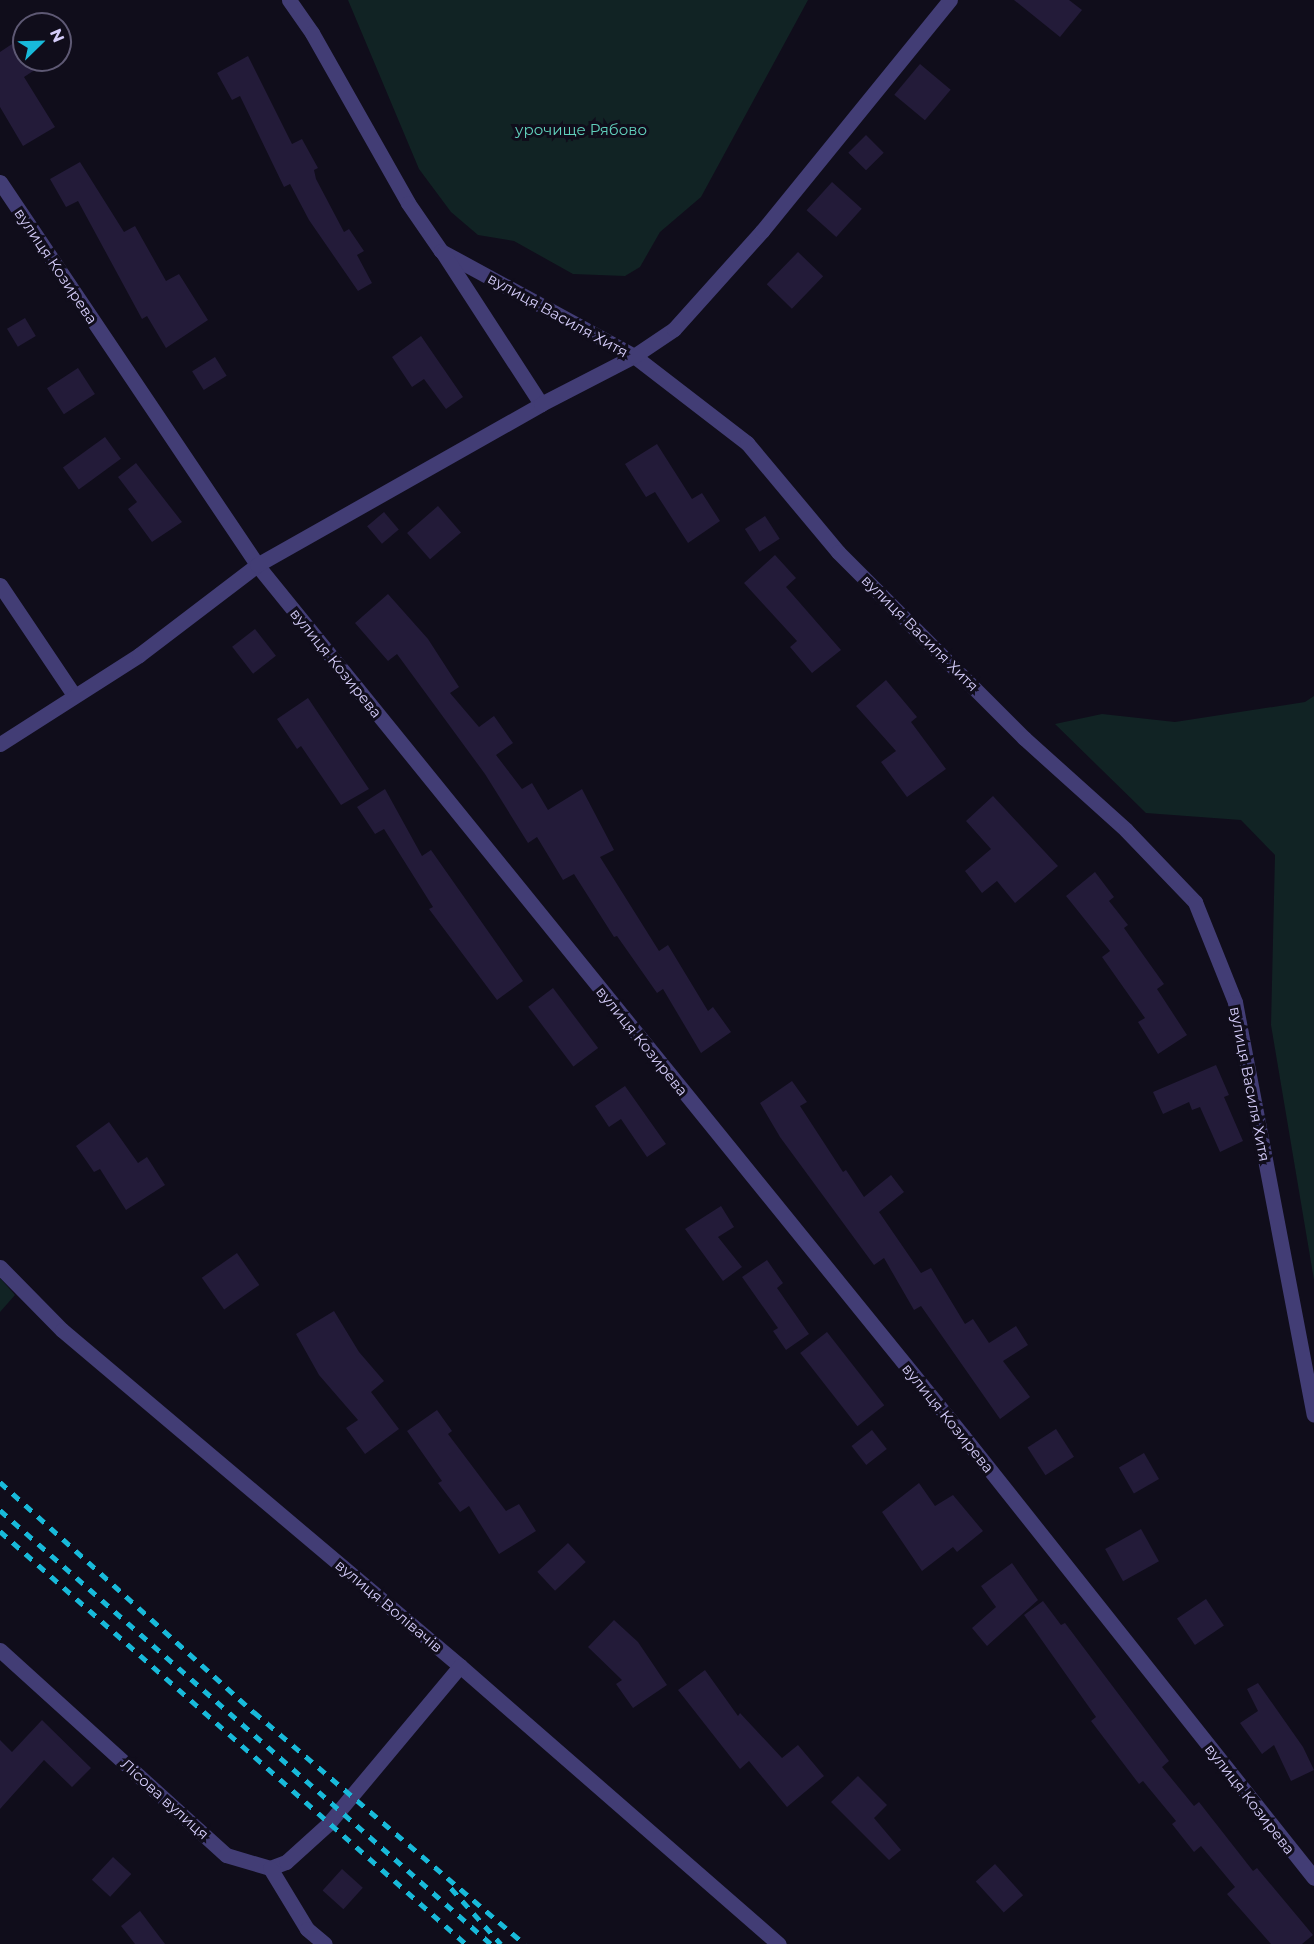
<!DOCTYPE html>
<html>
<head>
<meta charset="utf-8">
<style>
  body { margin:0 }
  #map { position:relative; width:1314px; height:1944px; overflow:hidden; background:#100d1b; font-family:Montserrat,sans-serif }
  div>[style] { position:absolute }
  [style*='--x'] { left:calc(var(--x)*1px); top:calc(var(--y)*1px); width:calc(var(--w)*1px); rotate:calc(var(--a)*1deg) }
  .green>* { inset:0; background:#112324 }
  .building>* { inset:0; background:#231b39; transform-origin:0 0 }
  .minor>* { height:15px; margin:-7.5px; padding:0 7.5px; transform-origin:7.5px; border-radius:7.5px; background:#423d75 }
  .rail>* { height:4.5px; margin-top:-2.25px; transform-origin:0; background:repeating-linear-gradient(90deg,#18bada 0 9px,transparent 0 17px) }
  span { translate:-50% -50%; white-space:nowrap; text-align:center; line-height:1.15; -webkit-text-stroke:6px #100d1b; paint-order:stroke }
  .park-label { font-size:15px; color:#61d0bc }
  .street-label { font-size:15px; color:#d4ccf9 }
  .north { position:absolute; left:12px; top:12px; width:60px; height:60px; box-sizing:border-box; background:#100d1b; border:2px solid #5e5974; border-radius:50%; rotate:67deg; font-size:16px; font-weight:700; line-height:24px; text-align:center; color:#d4ccf9 }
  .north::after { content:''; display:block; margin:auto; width:21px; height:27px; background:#18bada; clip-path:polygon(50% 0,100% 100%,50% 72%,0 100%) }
</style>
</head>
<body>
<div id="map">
  <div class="green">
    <div style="clip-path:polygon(348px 0,808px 0,701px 197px,660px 232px,640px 267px,625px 276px,573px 274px,514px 241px,478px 235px,451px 212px,419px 169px)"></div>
    <div style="clip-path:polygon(1314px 696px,1314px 1280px,1271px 1025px,1275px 855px,1241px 820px,1146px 813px,1055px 724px,1102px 714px,1175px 722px,1305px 702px)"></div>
    <div style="clip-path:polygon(0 1278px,15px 1295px,0 1312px)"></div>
  </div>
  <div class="building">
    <div style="clip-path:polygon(1014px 0,1069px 0,1082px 10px,1060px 37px)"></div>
    <div style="clip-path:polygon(24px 36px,24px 60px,50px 60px,24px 77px,55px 127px,23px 146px,0 107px,0 52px)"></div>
    <div style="clip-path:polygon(248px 56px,292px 144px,302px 139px,318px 168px,314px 170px,316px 179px,344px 232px,349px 229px,364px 251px,357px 255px,372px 283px,358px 291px,309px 220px,290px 184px,284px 187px,240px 96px,232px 100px,217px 73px)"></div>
    <div style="left:920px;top:64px;width:40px;height:40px;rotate:40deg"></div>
    <div style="left:866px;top:135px;width:25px;height:25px;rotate:45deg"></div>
    <div style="clip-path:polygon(80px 162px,124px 232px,135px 226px,166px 281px,179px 274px,208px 320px,166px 348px,147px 316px,142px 319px,78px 201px,66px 207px,50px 179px)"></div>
    <div style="left:832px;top:182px;width:40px;height:38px;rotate:42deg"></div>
    <div style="left:798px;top:252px;width:35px;height:45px;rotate:44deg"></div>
    <div style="left:25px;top:318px;width:21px;height:21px;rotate:59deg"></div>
    <div style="clip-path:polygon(421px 336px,463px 397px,446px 409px,424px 379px,412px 387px,392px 357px)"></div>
    <div style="left:215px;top:357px;width:22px;height:27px;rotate:58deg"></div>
    <div style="left:78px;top:368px;width:31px;height:37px;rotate:57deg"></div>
    <div style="left:105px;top:437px;width:27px;height:52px;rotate:54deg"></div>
    <div style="clip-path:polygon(657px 444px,692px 499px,702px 493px,720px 521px,688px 543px,655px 492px,646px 497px,625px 464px)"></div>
    <div style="clip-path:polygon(136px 463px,182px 522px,152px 542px,128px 509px,137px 502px,118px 477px)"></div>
    <div style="left:438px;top:506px;width:35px;height:41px;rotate:49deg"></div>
    <div style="left:384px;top:512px;width:23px;height:22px;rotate:50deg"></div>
    <div style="left:765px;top:516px;width:27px;height:24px;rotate:57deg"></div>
    <div style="clip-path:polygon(775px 555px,796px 578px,786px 587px,841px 650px,812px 673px,790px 647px,797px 641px,744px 583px)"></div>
    <div style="clip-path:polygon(388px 594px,428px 639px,459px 687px,450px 693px,479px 727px,494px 716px,513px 743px,496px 755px,522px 789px,532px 783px,548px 810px,582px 789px,614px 850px,600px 857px,659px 951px,668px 945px,708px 1011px,713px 1007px,731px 1032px,701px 1053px,663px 989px,657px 993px,617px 936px,614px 937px,574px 874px,563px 880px,537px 837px,528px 843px,485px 774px,397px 654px,388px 661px,355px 623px)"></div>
    <div style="left:255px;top:629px;width:34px;height:29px;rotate:52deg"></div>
    <div style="clip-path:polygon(886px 680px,917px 717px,911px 722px,946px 769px,907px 797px,881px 762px,896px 751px,856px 706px)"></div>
    <div style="clip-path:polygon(308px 698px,369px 789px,341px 805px,301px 746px,297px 749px,277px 719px)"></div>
    <div style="clip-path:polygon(385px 789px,422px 856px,431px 850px,523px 981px,497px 1000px,429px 909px,433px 907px,384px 829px,375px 834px,357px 807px)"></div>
    <div style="clip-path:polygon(993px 796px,1058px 866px,1015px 903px,997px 881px,982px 893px,965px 871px,991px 849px,966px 821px)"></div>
    <div style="clip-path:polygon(1095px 872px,1114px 897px,1109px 901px,1128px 925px,1124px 928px,1164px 984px,1157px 989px,1187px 1035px,1158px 1054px,1138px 1022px,1145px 1018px,1102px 957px,1110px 951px,1066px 896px)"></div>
    <div style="left:553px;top:988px;width:75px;height:31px;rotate:53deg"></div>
    <div style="clip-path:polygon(1216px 1065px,1229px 1095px,1224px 1097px,1243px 1141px,1220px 1152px,1200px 1107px,1192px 1110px,1189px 1102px,1163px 1114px,1153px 1092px)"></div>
    <div style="clip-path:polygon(792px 1081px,807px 1102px,800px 1106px,843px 1172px,846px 1170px,864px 1197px,891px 1175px,904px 1192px,879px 1212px,921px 1273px,931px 1268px,965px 1324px,973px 1319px,989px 1343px,1016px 1326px,1028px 1345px,1003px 1361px,1030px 1397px,1000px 1419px,921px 1306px,914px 1310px,884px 1258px,874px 1265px,780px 1137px,760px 1103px)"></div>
    <div style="clip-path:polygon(625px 1086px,666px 1144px,647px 1157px,621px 1119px,609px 1127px,595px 1106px)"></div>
    <div style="clip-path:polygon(109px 1122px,138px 1163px,147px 1157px,165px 1185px,126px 1210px,100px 1169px,94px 1172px,76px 1146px)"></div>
    <div style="clip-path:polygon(721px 1206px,734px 1227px,718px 1237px,742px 1267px,723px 1281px,685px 1229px)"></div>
    <div style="left:237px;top:1253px;width:39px;height:43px;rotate:55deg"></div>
    <div style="clip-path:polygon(767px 1260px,783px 1283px,777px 1288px,809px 1334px,786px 1350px,773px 1331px,778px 1328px,742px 1277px)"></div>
    <div style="clip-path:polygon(334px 1311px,359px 1352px,384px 1381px,371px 1392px,399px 1429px,365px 1454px,346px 1428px,358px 1420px,319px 1375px,296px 1334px)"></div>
    <div style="left:827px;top:1332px;width:93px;height:34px;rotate:52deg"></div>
    <div style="clip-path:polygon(437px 1410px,452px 1431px,448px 1434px,506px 1511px,519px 1504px,536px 1531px,499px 1554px,469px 1506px,460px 1512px,438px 1483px,442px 1481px,407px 1431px)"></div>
    <div style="left:1056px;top:1429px;width:33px;height:34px;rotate:57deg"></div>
    <div style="left:872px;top:1430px;width:24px;height:26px;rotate:52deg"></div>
    <div style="left:1144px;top:1453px;width:30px;height:29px;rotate:60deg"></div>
    <div style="clip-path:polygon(919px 1483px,935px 1506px,953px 1495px,983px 1531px,957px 1552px,953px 1547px,922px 1571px,882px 1512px)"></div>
    <div style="left:1141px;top:1529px;width:37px;height:41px;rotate:61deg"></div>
    <div style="left:568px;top:1543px;width:26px;height:42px;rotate:47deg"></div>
    <div style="clip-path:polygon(1012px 1563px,1038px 1600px,987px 1646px,972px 1628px,996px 1607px,981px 1586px)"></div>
    <div style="left:1206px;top:1599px;width:32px;height:35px;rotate:56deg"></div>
    <div style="clip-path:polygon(1043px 1601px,1061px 1625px,1065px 1623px,1169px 1761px,1162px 1767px,1194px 1806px,1199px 1802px,1253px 1871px,1257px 1868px,1313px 1935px,1302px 1944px,1271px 1944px,1227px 1894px,1235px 1887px,1201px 1846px,1194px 1852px,1172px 1824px,1176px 1821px,1143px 1781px,1139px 1784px,1091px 1721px,1096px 1717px,1024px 1615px)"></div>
    <div style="clip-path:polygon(614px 1620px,638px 1642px,667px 1685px,633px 1708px,616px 1684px,622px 1680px,588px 1647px)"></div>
    <div style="clip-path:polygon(705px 1670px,738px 1716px,740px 1713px,782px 1758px,798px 1745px,824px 1776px,787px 1807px,749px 1761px,740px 1769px,678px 1690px)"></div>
    <div style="clip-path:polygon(1258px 1683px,1303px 1747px,1314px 1770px,1291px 1781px,1274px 1745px,1262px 1754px,1240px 1723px,1258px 1711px,1247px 1689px)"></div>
    <div style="clip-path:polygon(42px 1720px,91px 1768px,72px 1787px,44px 1760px,0 1809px,0 1740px,12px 1752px)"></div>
    <div style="clip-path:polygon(858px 1776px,887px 1805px,874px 1818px,901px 1850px,889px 1860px,831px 1802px)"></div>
    <div style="left:113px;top:1857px;width:25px;height:31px;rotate:43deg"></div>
    <div style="left:995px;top:1864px;width:42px;height:26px;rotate:48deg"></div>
    <div style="left:342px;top:1869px;width:28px;height:29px;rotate:42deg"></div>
    <div style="clip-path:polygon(140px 1911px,165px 1944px,135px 1944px,121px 1926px)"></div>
  </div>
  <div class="minor">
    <div style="--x:289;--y:0;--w:40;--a:55.1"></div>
    <div style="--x:312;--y:33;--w:195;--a:60.5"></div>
    <div style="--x:408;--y:203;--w:58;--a:55.5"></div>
    <div style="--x:441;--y:251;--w:220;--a:28.5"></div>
    <div style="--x:634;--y:356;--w:143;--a:37.6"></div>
    <div style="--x:747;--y:443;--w:142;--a:50.1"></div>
    <div style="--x:838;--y:552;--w:263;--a:45"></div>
    <div style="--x:1024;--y:738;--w:137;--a:42"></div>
    <div style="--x:1126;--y:830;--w:100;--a:46.2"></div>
    <div style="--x:1195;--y:902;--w:108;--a:68.2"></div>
    <div style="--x:1235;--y:1002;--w:420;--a:79.2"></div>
    <div style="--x:0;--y:182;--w:461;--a:56.1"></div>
    <div style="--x:257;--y:565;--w:1121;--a:50.97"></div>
    <div style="--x:963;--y:1436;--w:564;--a:51.55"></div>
    <div style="--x:443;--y:253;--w:180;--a:57"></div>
    <div style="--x:0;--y:585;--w:133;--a:56.1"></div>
    <div style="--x:0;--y:744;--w:165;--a:-32.6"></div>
    <div style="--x:139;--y:655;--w:148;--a:-37.3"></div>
    <div style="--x:257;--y:565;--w:326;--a:-29.5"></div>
    <div style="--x:541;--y:404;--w:105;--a:-27.3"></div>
    <div style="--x:634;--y:356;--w:48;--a:-34"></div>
    <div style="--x:674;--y:329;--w:132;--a:-48.1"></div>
    <div style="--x:762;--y:231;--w:298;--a:-50.9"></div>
    <div style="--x:0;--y:1267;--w:88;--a:45.5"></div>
    <div style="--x:62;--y:1330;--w:521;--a:40.17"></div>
    <div style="--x:460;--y:1666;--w:423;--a:41.1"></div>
    <div style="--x:0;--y:1650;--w:305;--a:42.2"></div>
    <div style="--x:226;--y:1855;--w:46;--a:16.5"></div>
    <div style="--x:270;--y:1868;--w:17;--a:-21"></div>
    <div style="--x:286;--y:1862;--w:57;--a:-42.1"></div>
    <div style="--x:328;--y:1824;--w:206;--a:-50.1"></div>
    <div style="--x:270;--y:1868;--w:71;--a:58.8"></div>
    <div style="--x:307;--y:1929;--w:23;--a:40"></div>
  </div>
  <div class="rail">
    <div style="--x:0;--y:1482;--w:343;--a:42.2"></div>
    <div style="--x:254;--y:1712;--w:357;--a:40.6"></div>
    <div style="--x:0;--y:1510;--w:655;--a:41.47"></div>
    <div style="--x:0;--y:1531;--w:623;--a:41.55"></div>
    <div style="--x:451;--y:1888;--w:75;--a:48.2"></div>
  </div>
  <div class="park-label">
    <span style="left:581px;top:130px">урочище Рябово</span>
  </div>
  <div class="street-label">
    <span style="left:56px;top:266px;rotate:56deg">вулиця Козирева</span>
    <span style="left:558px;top:315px;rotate:29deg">вулиця Василя Хитя</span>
    <span style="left:920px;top:633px;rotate:45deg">вулиця Василя Хитя</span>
    <span style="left:336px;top:663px;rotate:51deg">вулиця Козирева</span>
    <span style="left:642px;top:1041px;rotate:51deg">вулиця Козирева</span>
    <span style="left:1250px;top:1084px;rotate:79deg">вулиця Василя Хитя</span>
    <span style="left:948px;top:1418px;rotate:51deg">вулиця Козирева</span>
    <span style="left:389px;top:1606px;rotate:40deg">вулиця Волівачів</span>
    <span style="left:165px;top:1799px;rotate:42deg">Лісова вулиця</span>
    <span style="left:1250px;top:1799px;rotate:52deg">вулиця Козирева</span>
  </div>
  <div class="north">N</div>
</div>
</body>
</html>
